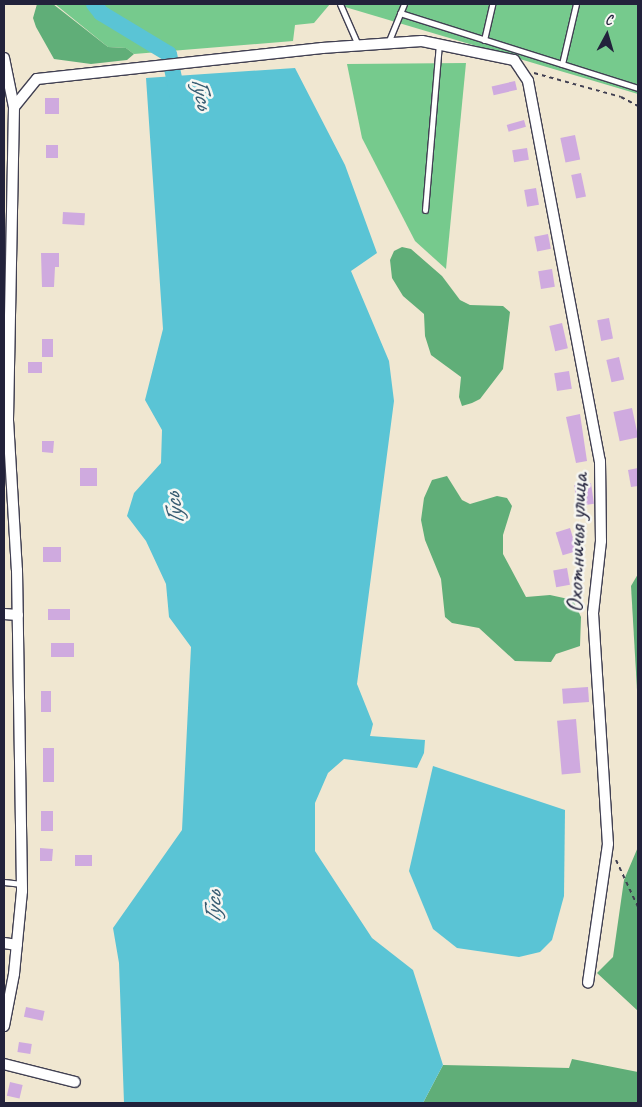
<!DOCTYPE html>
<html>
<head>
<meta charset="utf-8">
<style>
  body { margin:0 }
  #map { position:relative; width:642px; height:1107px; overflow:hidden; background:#f0e7d1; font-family:Caveat,sans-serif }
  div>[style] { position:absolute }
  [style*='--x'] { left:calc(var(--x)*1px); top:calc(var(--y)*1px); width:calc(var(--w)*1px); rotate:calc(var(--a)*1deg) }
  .green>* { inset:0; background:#76ca8d }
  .forest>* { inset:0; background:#60ae78 }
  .water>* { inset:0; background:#5ac4d5 }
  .river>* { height:16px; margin:-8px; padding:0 8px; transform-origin:8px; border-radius:8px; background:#5ac4d5 }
  .building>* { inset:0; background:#cfaadf; transform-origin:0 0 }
  .path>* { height:2px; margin-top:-1px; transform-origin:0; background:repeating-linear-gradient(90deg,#414052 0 4px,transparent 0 8px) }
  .roads { filter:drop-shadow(1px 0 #414052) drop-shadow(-1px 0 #414052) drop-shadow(0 1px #414052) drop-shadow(0 -1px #414052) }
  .lane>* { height:5px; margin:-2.5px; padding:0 2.5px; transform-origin:2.5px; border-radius:2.5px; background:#fff }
  .street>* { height:10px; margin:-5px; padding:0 5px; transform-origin:5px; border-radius:5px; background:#fff }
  span { translate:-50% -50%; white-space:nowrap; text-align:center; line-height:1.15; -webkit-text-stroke:5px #f6f6f2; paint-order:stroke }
  .street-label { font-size:24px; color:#22223b }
  .water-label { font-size:25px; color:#365b71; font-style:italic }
  .frame { position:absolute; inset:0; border:5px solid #22223b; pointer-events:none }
  .north { position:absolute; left:582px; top:10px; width:50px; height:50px; -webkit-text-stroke:4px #f6f6f2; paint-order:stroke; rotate:6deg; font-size:14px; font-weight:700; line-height:20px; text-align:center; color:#22223b }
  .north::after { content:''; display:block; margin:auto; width:18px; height:22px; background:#22223b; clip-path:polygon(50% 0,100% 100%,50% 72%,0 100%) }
</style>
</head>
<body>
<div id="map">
  <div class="green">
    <div style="clip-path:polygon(55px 4px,330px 4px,314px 23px,295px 25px,293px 41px,134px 54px,126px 48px,108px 47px)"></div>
    <div style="clip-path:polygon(335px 4px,638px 4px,638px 94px)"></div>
    <div style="clip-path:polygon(466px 63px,446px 269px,415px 241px,362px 138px,347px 64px)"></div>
  </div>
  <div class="forest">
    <div style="clip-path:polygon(37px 4px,53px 4px,108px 47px,126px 48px,134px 54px,127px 60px,91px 64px,54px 59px,36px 27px,33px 18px)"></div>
    <div style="clip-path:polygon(402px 247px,411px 249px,442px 276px,460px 300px,470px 305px,503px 306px,510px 312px,503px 369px,480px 399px,472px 403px,462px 406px,459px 397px,461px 377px,431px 355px,425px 336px,424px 314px,403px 296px,392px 278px,390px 260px,394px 251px)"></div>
    <div style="clip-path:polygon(447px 476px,462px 500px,470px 504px,497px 496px,507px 498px,512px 506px,503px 535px,503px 554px,526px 597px,550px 595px,573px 600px,581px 617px,580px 646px,556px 654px,551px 662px,515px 661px,479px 628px,452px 623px,445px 617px,441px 579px,425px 540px,421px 520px,424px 498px,432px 480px)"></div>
    <div style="clip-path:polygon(638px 574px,638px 707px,631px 586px)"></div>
    <div style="clip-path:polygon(638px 847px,638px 1011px,597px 973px,613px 957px,624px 880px)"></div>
    <div style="clip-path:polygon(572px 1059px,638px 1072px,638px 1103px,423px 1103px,443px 1065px,569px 1068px)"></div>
  </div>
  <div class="water">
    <div style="clip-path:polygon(295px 68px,345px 165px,377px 253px,351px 271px,389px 361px,394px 401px,357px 684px,373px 724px,370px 736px,425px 740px,424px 753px,417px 768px,344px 759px,328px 773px,315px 803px,315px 851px,372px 938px,413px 970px,443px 1065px,423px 1103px,124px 1103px,119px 963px,113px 928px,182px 830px,191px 647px,169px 617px,166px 584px,146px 541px,127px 516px,134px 493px,161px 463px,162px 430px,145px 400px,163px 329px,146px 78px)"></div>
    <div style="clip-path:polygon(433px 766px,565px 810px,564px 896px,552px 940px,540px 952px,519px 957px,457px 948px,433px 929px,409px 871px)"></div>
  </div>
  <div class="river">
    <div style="--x:94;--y:4;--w:11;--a:52"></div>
    <div style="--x:101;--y:13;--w:79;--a:31.1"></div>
    <div style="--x:169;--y:54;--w:44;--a:78.2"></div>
  </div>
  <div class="building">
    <div style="left:515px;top:81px;width:9px;height:24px;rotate:77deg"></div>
    <div style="left:45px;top:98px;width:14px;height:16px"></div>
    <div style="left:524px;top:120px;width:7px;height:18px;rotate:74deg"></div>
    <div style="left:575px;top:135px;width:25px;height:15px;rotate:78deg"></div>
    <div style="left:46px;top:145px;width:12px;height:13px"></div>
    <div style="left:527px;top:148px;width:12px;height:15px;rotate:81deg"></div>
    <div style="left:581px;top:173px;width:24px;height:10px;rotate:78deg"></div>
    <div style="left:536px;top:188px;width:17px;height:12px;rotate:80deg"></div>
    <div style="left:63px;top:212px;width:22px;height:12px;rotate:3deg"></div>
    <div style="left:548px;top:234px;width:15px;height:14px;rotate:79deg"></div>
    <div style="clip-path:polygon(41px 253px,59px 253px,59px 267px,55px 267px,54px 287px,42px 287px)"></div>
    <div style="left:552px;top:269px;width:18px;height:14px;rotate:81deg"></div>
    <div style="left:609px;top:318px;width:21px;height:12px;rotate:79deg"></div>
    <div style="left:562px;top:323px;width:26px;height:13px;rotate:77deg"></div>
    <div style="left:42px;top:339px;width:11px;height:18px"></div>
    <div style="left:619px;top:357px;width:23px;height:13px;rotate:77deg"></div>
    <div style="left:28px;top:362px;width:14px;height:11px"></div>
    <div style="left:569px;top:371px;width:18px;height:15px;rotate:81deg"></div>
    <div style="left:632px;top:408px;width:30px;height:19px;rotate:78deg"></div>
    <div style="clip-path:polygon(580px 414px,587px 461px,576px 463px,566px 417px)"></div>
    <div style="clip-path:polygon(42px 441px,54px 441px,53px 453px,42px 452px)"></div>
    <div style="left:80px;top:468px;width:17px;height:18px"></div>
    <div style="clip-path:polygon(638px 468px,638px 486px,631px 487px,628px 470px)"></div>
    <div style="left:591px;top:483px;width:21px;height:17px;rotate:82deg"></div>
    <div style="left:570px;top:528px;width:24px;height:15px;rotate:73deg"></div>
    <div style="left:43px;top:547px;width:18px;height:15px"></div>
    <div style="left:567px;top:568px;width:17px;height:14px;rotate:80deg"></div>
    <div style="left:48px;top:609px;width:22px;height:11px"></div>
    <div style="left:51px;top:643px;width:23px;height:14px"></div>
    <div style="left:588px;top:687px;width:15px;height:26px;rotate:86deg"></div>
    <div style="left:41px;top:691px;width:10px;height:21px"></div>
    <div style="left:576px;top:719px;width:54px;height:19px;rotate:85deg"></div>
    <div style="left:43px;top:748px;width:11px;height:34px"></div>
    <div style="left:41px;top:811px;width:12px;height:20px"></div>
    <div style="clip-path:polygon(40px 848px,53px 849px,52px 861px,40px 861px)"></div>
    <div style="left:75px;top:855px;width:17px;height:11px"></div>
    <div style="left:26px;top:1007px;width:19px;height:10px;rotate:12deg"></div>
    <div style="left:19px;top:1042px;width:13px;height:10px;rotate:9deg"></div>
    <div style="left:10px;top:1082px;width:13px;height:14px;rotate:13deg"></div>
  </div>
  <div class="path">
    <div style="--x:534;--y:73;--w:90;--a:15.4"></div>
    <div style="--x:621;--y:97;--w:19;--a:28"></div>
    <div style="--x:616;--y:860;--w:52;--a:64.9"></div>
  </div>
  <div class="roads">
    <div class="lane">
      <div style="--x:340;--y:4;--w:45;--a:66.3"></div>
      <div style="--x:400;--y:13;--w:250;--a:17.5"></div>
      <div style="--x:484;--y:40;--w:37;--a:-77"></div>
      <div style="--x:388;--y:43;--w:42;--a:-67.7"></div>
      <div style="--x:562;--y:64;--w:62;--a:-76.9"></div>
      <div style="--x:425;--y:210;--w:166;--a:-85.2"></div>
      <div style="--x:4;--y:882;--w:18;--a:6"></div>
    </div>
    <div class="street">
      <div style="--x:4;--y:58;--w:50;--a:78.5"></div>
      <div style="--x:14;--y:107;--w:313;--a:91.1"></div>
      <div style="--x:8;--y:420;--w:150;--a:86.6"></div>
      <div style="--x:17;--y:570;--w:321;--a:89.1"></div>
      <div style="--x:22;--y:891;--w:83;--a:95.5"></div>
      <div style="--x:14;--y:974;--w:53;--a:100.9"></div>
      <div style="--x:14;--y:107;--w:36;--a:-51"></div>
      <div style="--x:37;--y:79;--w:287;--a:-6.2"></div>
      <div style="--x:322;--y:48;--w:100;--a:-4"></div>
      <div style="--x:422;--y:41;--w:94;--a:11.7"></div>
      <div style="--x:514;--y:60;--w:25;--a:56"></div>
      <div style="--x:528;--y:81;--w:387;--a:79.3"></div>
      <div style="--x:600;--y:461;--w:80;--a:89.3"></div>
      <div style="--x:601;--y:541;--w:72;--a:96.3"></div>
      <div style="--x:593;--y:613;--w:231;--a:86.3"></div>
      <div style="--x:608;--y:844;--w:140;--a:98.2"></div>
      <div style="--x:4;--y:614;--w:14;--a:4"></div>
      <div style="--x:4;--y:943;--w:13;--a:9"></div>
      <div style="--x:4;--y:1064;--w:73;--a:14.2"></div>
    </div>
  </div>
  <div class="street-label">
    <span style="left:577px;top:543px;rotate:-88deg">Охотничья улица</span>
  </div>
  <div class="water-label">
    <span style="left:202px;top:93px;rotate:80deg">Гусь</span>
    <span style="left:174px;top:509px;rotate:-97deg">Гусь</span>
    <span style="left:213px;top:907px;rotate:-87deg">Гусь</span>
  </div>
  <div class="frame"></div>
  <div class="north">С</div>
</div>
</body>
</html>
